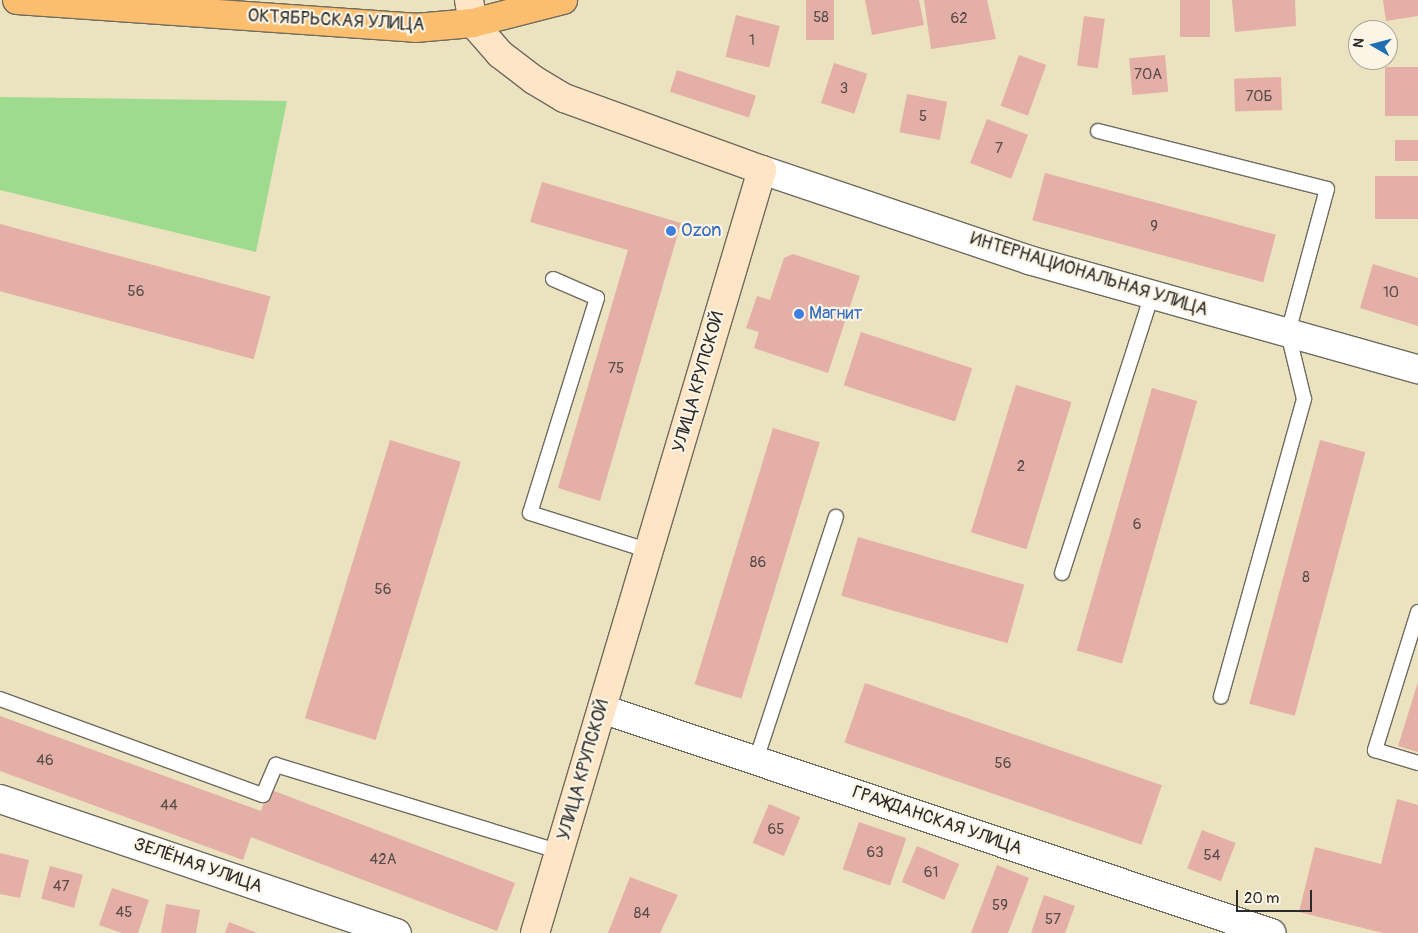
<!DOCTYPE html>
<html>
<head>
<meta charset="utf-8">
<style>
  body { margin:0 }
  #map { position:relative; width:1418px; height:933px; overflow:hidden; background:#ebe2c0; font-family:Pangolin,sans-serif }
  div>[style] { position:absolute }
  [style*='--x'] { left:calc(var(--x)*1px); top:calc(var(--y)*1px); width:calc(var(--w)*1px); rotate:calc(var(--a)*1deg) }
  .green>* { inset:0; background:#9fdb8e }
  .building>* { inset:0; background:#e4afa6; transform-origin:0 0 }
  .roads { filter:drop-shadow(1px 0 #6e6b5f) drop-shadow(-1px 0 #6e6b5f) drop-shadow(0 1px #6e6b5f) drop-shadow(0 -1px #6e6b5f) }
  .lane>* { height:14px; margin:-7px; padding:0 7px; transform-origin:7px; border-radius:7px; background:#fff }
  .street>* { height:28px; margin:-14px; padding:0 14px; transform-origin:14px; border-radius:14px; background:#fff }
  .secondary>* { height:28px; margin:-14px; padding:0 14px; transform-origin:14px; border-radius:14px; background:#fde5c5 }
  .primary>* { height:28px; margin:-14px; padding:0 14px; transform-origin:14px; border-radius:14px; background:#fabe6e }
  .dots>* { width:14px; height:14px; translate:-50% -50%; box-sizing:border-box; border:2px solid #fcf5e5; border-radius:50% }
  span { translate:-50% -50%; white-space:nowrap; text-align:center; line-height:1.15; -webkit-text-stroke:4.5px #fcf5e5; paint-order:stroke }
  .number-label { font-size:15px; color:#594c4a }
  .number-label span { -webkit-text-stroke-width:0 }
  .street-label { font-size:18px; color:#2b2b2b }
  .shop-label { font-size:18px; color:#366cbe }
  .left { translate:0 -50%; text-align:left }
  .north { position:absolute; left:1348px; top:20px; width:50px; height:50px; box-sizing:border-box; background:#fcf5e5; border:1px solid #a8a49b; border-radius:50%; rotate:278deg; font-size:14px; font-weight:700; line-height:20px; text-align:center; color:#2b2b2b }
  .north::after { content:''; display:block; margin:auto; width:18px; height:22px; background:#1f6fb2; clip-path:polygon(50% 0,100% 100%,50% 72%,0 100%) }
  .scale { position:absolute; left:1236px; top:890px; width:76px; height:22px; box-sizing:border-box; border:2px solid #2b2b2b; border-top:0; padding-left:6px; font-size:15px; line-height:18px; white-space:nowrap; color:#2b2b2b; -webkit-text-stroke:4px #fcf5e5; paint-order:stroke }
</style>
</head>
<body>
<div id="map">
  <div class="green">
    <div style="clip-path:polygon(0 97px,287px 101px,256px 252px,0 190px)"></div>
  </div>
  <div class="building">
    <div style="left:806px;top:0;width:28px;height:40px"></div>
    <div style="clip-path:polygon(865px 0,919px 0,924px 25px,872px 35px)"></div>
    <div style="clip-path:polygon(924px 0,987px 0,996px 39px,931px 49px)"></div>
    <div style="left:1180px;top:0;width:30px;height:37px"></div>
    <div style="clip-path:polygon(1232px 0,1295px 0,1296px 26px,1235px 32px)"></div>
    <div style="clip-path:polygon(1383px 0,1418px 0,1418px 16px,1386px 21px)"></div>
    <div style="left:736px;top:15px;width:45px;height:43px;rotate:14deg"></div>
    <div style="left:1084px;top:16px;width:21px;height:50px;rotate:8deg"></div>
    <div style="left:1019px;top:55px;width:29px;height:54px;rotate:20deg"></div>
    <div style="left:1165px;top:55px;width:37px;height:36px;rotate:85deg"></div>
    <div style="left:834px;top:63px;width:35px;height:42px;rotate:18deg"></div>
    <div style="left:1418px;top:67px;width:49px;height:33px;rotate:90deg"></div>
    <div style="left:677px;top:70px;width:83px;height:23px;rotate:18deg"></div>
    <div style="left:1281px;top:77px;width:33px;height:47px;rotate:88deg"></div>
    <div style="left:907px;top:94px;width:41px;height:39px;rotate:11deg"></div>
    <div style="left:987px;top:119px;width:44px;height:47px;rotate:21deg"></div>
    <div style="left:1418px;top:140px;width:21px;height:23px;rotate:90deg"></div>
    <div style="left:1045px;top:173px;width:239px;height:49px;rotate:15deg"></div>
    <div style="left:1418px;top:176px;width:43px;height:43px;rotate:90deg"></div>
    <div style="clip-path:polygon(542px 182px,681px 223px,600px 501px,558px 488px,628px 250px,530px 222px)"></div>
    <div style="left:0;top:224px;width:280px;height:65px;rotate:15deg"></div>
    <div style="clip-path:polygon(793px 254px,860px 276px,828px 373px,754px 348px,759px 332px,746px 328px,757px 296px,770px 300px,784px 258px)"></div>
    <div style="clip-path:polygon(1373px 264px,1418px 278px,1418px 326px,1360px 308px)"></div>
    <div style="left:861px;top:332px;width:117px;height:56px;rotate:18deg"></div>
    <div style="left:1016px;top:385px;width:58px;height:154px;rotate:17deg"></div>
    <div style="left:1152px;top:388px;width:47px;height:273px;rotate:16deg"></div>
    <div style="left:773px;top:428px;width:49px;height:268px;rotate:17deg"></div>
    <div style="left:390px;top:440px;width:74px;height:291px;rotate:17deg"></div>
    <div style="left:1320px;top:440px;width:47px;height:273px;rotate:15deg"></div>
    <div style="left:858px;top:537px;width:173px;height:61px;rotate:16deg"></div>
    <div style="clip-path:polygon(1418px 682px,1418px 752px,1398px 746px)"></div>
    <div style="left:865px;top:683px;width:314px;height:63px;rotate:19deg"></div>
    <div style="clip-path:polygon(0 716px,261px 811px,269px 789px,515px 883px,497px 931px,251px 837px,243px 860px,0 771px)"></div>
    <div style="clip-path:polygon(1397px 799px,1418px 805px,1418px 933px,1383px 933px,1299px 912px,1315px 847px,1381px 864px)"></div>
    <div style="left:769px;top:804px;width:34px;height:42px;rotate:23deg"></div>
    <div style="left:859px;top:822px;width:50px;height:50px;rotate:19deg"></div>
    <div style="left:1202px;top:830px;width:36px;height:41px;rotate:21deg"></div>
    <div style="left:917px;top:846px;width:46px;height:39px;rotate:23deg"></div>
    <div style="clip-path:polygon(0 853px,29px 860px,20px 898px,0 894px)"></div>
    <div style="clip-path:polygon(997px 865px,1029px 878px,1008px 933px,971px 933px)"></div>
    <div style="left:50px;top:866px;width:34px;height:34px;rotate:15deg"></div>
    <div style="clip-path:polygon(630px 877px,678px 895px,660px 933px,608px 933px)"></div>
    <div style="clip-path:polygon(112px 888px,149px 900px,138px 933px,122px 933px,99px 925px)"></div>
    <div style="clip-path:polygon(1044px 895px,1075px 906px,1065px 933px,1031px 933px)"></div>
    <div style="clip-path:polygon(166px 904px,200px 910px,196px 933px,161px 933px)"></div>
    <div style="clip-path:polygon(229px 922px,257px 933px,225px 933px)"></div>
  </div>
  <div class="roads">
    <div class="lane">
      <div style="--x:1098;--y:131;--w:236;--a:14.2"></div>
      <div style="--x:1327;--y:189;--w:149;--a:105.2"></div>
      <div style="--x:1288;--y:333;--w:68;--a:76.4"></div>
      <div style="--x:1304;--y:399;--w:309;--a:105.6"></div>
      <div style="--x:553;--y:279;--w:48;--a:23.4"></div>
      <div style="--x:597;--y:298;--w:225;--a:107.3"></div>
      <div style="--x:530;--y:513;--w:126;--a:17.6"></div>
      <div style="--x:1062;--y:573;--w:293;--a:-72.1"></div>
      <div style="--x:1418;--y:612;--w:145;--a:107.3"></div>
      <div style="--x:1375;--y:750;--w:45;--a:16.8"></div>
      <div style="--x:0;--y:699;--w:280;--a:20.1"></div>
      <div style="--x:263;--y:795;--w:33;--a:-67"></div>
      <div style="--x:276;--y:765;--w:297;--a:17"></div>
      <div style="--x:756;--y:760;--w:256;--a:-71.8"></div>
    </div>
    <div class="street">
      <div style="--x:762;--y:170;--w:282;--a:18.6"></div>
      <div style="--x:1029;--y:260;--w:404;--a:15.7"></div>
      <div style="--x:602;--y:709;--w:706;--a:18.51"></div>
      <div style="--x:0;--y:799;--w:419;--a:18.7"></div>
    </div>
    <div class="secondary">
      <div style="--x:469;--y:0;--w:23;--a:80"></div>
      <div style="--x:473;--y:23;--w:41;--a:48.9"></div>
      <div style="--x:500;--y:54;--w:43;--a:37.4"></div>
      <div style="--x:534;--y:80;--w:35;--a:31"></div>
      <div style="--x:564;--y:98;--w:211;--a:20"></div>
      <div style="--x:762;--y:170;--w:796;--a:106.57"></div>
    </div>
    <div class="primary">
      <div style="--x:17;--y:0;--w:399;--a:4"></div>
      <div style="--x:415;--y:28;--w:58;--a:-4.9"></div>
      <div style="--x:473;--y:23;--w:93;--a:-14.3"></div>
    </div>
  </div>
  <div class="dots">
    <div style="left:671px;top:231px;background:#3f7fe0"></div>
    <div style="left:799px;top:314px;background:#3f7fe0"></div>
  </div>
  <div class="number-label">
    <span style="left:821px;top:18px">58</span>
    <span style="left:959px;top:19px">62</span>
    <span style="left:752px;top:41px">1</span>
    <span style="left:1148px;top:75px">70А</span>
    <span style="left:844px;top:89px">3</span>
    <span style="left:1259px;top:97px">70Б</span>
    <span style="left:923px;top:117px">5</span>
    <span style="left:999px;top:149px">7</span>
    <span style="left:1154px;top:227px">9</span>
    <span style="left:136px;top:292px">56</span>
    <span style="left:1391px;top:293px">10</span>
    <span style="left:616px;top:369px">75</span>
    <span style="left:1021px;top:467px">2</span>
    <span style="left:1137px;top:525px">6</span>
    <span style="left:758px;top:563px">86</span>
    <span style="left:1306px;top:578px">8</span>
    <span style="left:383px;top:590px">56</span>
    <span style="left:45px;top:761px">46</span>
    <span style="left:1003px;top:764px">56</span>
    <span style="left:169px;top:806px">44</span>
    <span style="left:776px;top:830px">65</span>
    <span style="left:875px;top:853px">63</span>
    <span style="left:1212px;top:856px">54</span>
    <span style="left:383px;top:860px">42А</span>
    <span style="left:931px;top:873px">61</span>
    <span style="left:61px;top:887px">47</span>
    <span style="left:1000px;top:906px">59</span>
    <span style="left:124px;top:913px">45</span>
    <span style="left:642px;top:914px">84</span>
    <span style="left:1053px;top:920px">57</span>
  </div>
  <div class="street-label">
    <span style="left:336px;top:21px;rotate:3deg">ОКТЯБРЬСКАЯ УЛИЦА</span>
    <span style="left:1089px;top:275px;rotate:17deg">ИНТЕРНАЦИОНАЛЬНАЯ УЛИЦА</span>
    <span style="left:699px;top:382px;rotate:-74deg">УЛИЦА КРУПСКОЙ</span>
    <span style="left:584px;top:770px;rotate:-74deg">УЛИЦА КРУПСКОЙ</span>
    <span style="left:937px;top:821px;rotate:19deg">ГРАЖДАНСКАЯ УЛИЦА</span>
    <span style="left:198px;top:866px;rotate:19deg">ЗЕЛЁНАЯ УЛИЦА</span>
  </div>
  <div class="shop-label">
    <span class="left" style="left:681px;top:231px">Ozon</span>
    <span class="left" style="left:809px;top:314px">Магнит</span>
  </div>
  <div class="north">N</div>
  <div class="scale">20 m</div>
</div>
</body>
</html>
